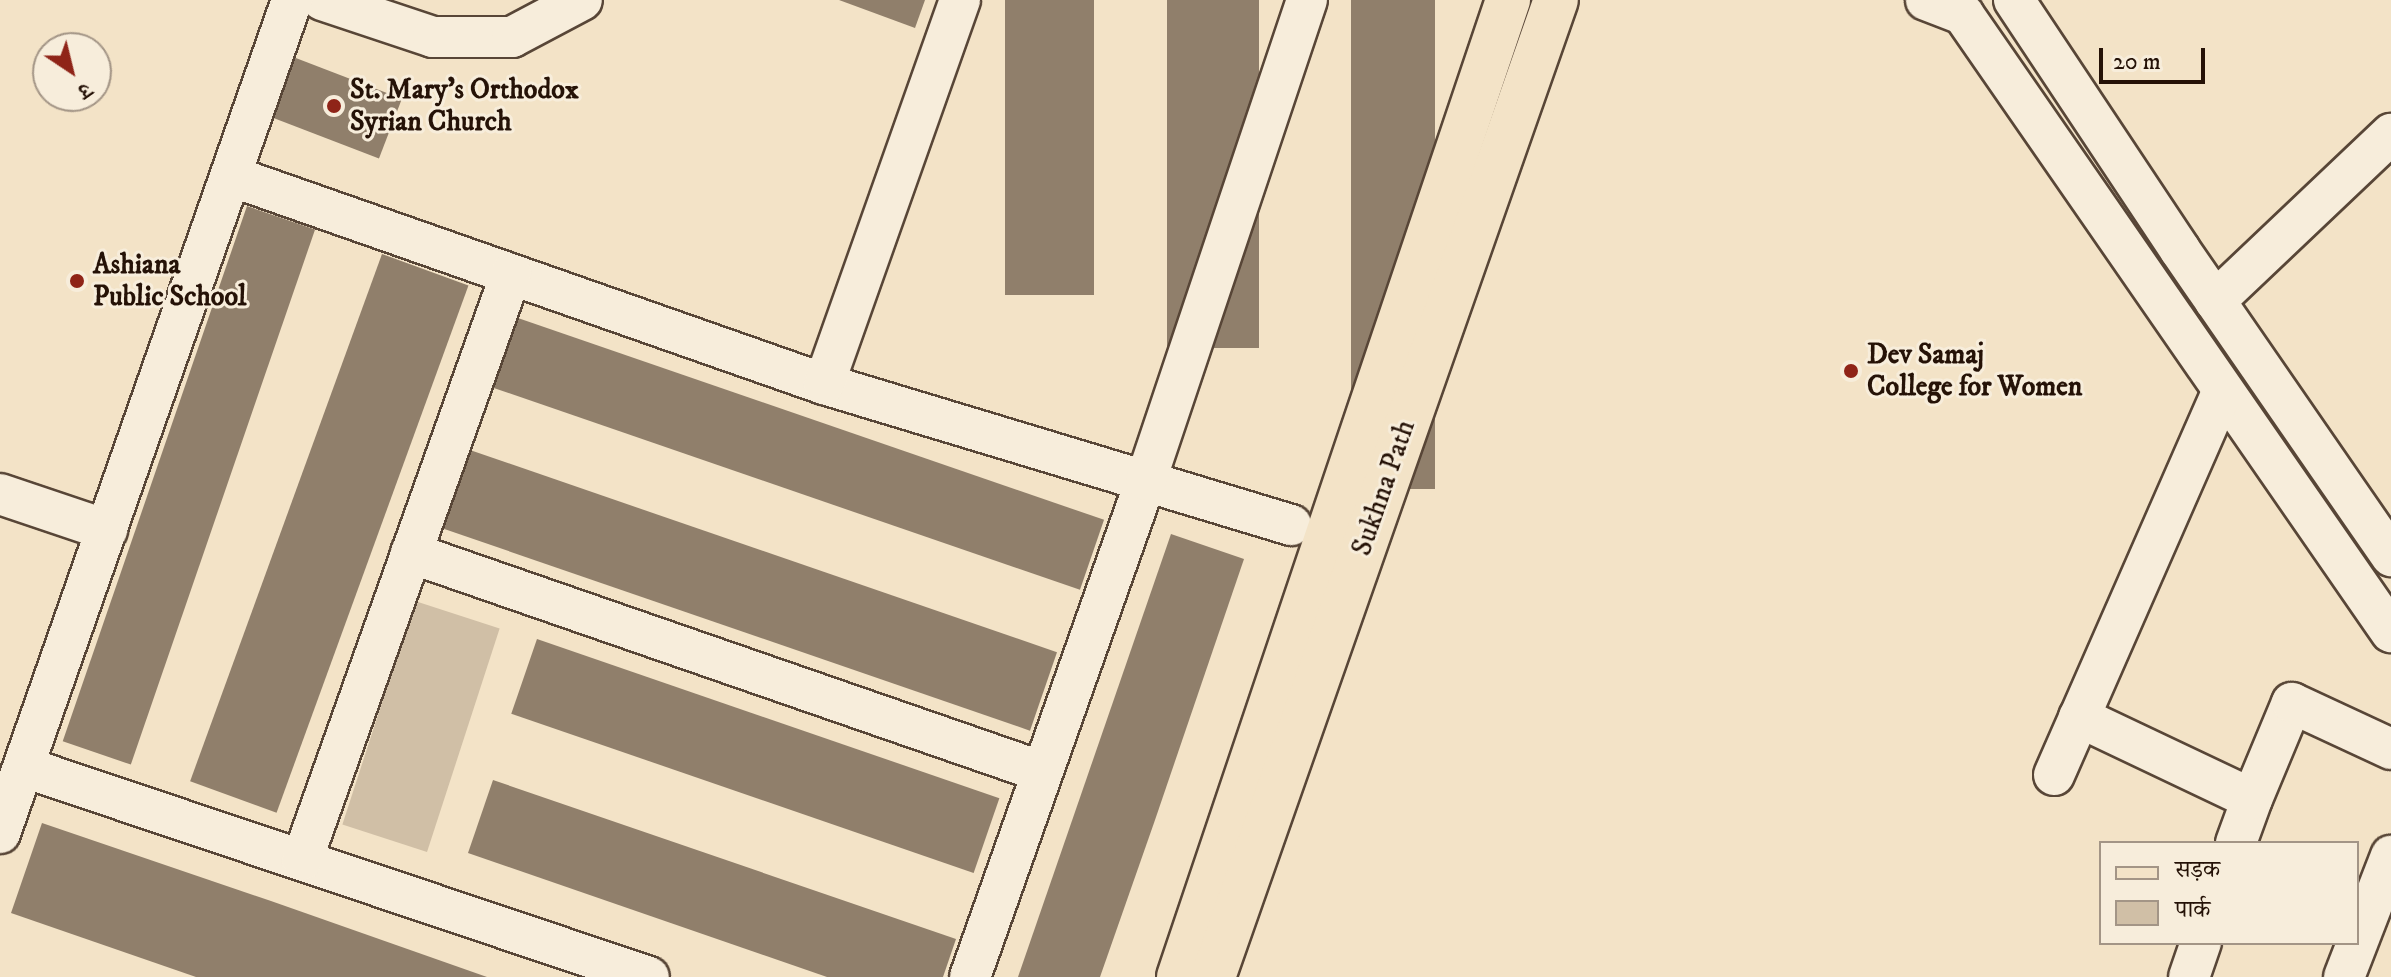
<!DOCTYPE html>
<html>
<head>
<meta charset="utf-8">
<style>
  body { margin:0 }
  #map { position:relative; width:2391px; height:977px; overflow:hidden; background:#f3e3c7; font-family:"IM FELL DW Pica","Noto Serif Devanagari",serif }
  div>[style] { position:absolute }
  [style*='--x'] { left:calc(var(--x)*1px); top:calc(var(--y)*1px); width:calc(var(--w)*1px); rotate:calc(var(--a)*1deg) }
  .green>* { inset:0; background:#d0bfa6; transform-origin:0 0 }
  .building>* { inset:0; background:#907f6b; transform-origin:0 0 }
  .roads { filter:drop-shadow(2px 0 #584637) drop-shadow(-2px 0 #584637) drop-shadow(0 2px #584637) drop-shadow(0 -2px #584637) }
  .minor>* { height:40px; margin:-20px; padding:0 20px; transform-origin:20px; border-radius:20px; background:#f7eddb }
  .major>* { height:44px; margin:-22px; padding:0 22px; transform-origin:22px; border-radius:22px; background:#f3e3c7 }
  .dots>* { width:22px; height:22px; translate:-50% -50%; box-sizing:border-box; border:4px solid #f7eddb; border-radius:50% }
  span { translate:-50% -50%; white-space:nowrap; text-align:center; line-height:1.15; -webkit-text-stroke:6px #f7eddb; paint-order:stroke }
  .poi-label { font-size:28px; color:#251207; font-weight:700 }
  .left { translate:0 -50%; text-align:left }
  .street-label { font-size:28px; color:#251207 }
  .legend { position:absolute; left:2099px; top:841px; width:260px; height:104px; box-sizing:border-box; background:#f7eddb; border:2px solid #a39586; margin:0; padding:10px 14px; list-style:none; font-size:24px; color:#251207 }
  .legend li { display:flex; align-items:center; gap:16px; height:40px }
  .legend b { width:40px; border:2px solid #a39586 }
  .north { position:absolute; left:32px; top:32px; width:80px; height:80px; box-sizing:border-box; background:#f7eddb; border:2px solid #a39586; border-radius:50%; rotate:145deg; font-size:22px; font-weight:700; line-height:32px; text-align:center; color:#251207 }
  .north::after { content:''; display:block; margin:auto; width:28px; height:36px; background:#8f2418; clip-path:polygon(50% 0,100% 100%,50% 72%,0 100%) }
  .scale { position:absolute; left:2099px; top:48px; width:106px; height:36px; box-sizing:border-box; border:4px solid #251207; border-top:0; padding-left:10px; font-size:24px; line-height:28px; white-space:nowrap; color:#251207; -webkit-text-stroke:6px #f7eddb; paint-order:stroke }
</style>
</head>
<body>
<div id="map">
  <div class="green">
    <div style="left:415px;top:601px;width:89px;height:235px;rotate:18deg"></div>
  </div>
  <div class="building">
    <div style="clip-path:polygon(839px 0,925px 0,915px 28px)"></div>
    <div style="left:1005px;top:0;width:89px;height:295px"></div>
    <div style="left:1167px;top:0;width:92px;height:348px"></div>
    <div style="left:1351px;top:0;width:84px;height:489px"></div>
    <div style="left:288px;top:55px;width:122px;height:64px;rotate:21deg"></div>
    <div style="left:247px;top:206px;width:72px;height:566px;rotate:19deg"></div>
    <div style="left:382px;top:254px;width:92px;height:561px;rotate:20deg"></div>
    <div style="left:515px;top:317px;width:623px;height:74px;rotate:19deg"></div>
    <div style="left:467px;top:449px;width:624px;height:83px;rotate:19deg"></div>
    <div style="clip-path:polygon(1171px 534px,1244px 559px,1155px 820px,1100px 977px,1018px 977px)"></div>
    <div style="left:537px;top:639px;width:489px;height:79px;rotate:19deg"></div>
    <div style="clip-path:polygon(493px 780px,956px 939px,943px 977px,827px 977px,468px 853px)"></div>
    <div style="clip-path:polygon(42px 823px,271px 901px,487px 977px,196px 977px,11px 913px)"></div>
  </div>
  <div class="roads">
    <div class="minor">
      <div style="--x:322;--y:0;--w:117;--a:18.4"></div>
      <div style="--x:433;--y:37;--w:79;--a:0"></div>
      <div style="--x:512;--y:37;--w:79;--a:-27.9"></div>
      <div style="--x:1926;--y:0;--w:40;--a:21"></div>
      <div style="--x:1963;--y:14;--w:752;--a:55.3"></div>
      <div style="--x:2014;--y:0;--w:300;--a:56.4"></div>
      <div style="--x:2180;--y:250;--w:372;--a:55.4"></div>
      <div style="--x:231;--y:176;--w:628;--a:19.33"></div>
      <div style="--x:824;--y:384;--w:488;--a:16.8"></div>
      <div style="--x:2215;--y:301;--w:243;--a:-43.5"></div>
      <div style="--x:824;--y:384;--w:407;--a:-70.5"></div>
      <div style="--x:0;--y:494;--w:113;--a:18.6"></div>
      <div style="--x:411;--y:553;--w:666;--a:19.12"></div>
      <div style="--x:2079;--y:717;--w:191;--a:25.4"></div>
      <div style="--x:2252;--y:799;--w:47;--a:110"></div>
      <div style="--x:24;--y:767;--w:659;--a:18.57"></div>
      <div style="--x:2054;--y:775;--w:420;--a:-66.3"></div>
      <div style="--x:2252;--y:799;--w:104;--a:-67.4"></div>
      <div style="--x:2292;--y:703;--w:109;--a:24.9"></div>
      <div style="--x:0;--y:833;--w:883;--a:-70.68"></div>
      <div style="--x:302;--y:860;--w:622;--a:-70.37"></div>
      <div style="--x:970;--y:977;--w:527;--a:-70.5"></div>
      <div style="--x:1146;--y:480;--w:506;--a:-71.46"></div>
      <div style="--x:2189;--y:977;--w:36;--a:-71"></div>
      <div style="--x:2344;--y:977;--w:130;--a:-68.8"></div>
    </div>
    <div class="major">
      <div style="--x:1179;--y:977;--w:1031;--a:-71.39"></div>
      <div style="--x:1213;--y:977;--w:1035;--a:-70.66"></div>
    </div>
  </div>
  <div class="dots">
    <div style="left:334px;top:106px;background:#8f2418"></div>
    <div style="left:77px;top:281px;background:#8f2418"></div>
    <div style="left:1851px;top:371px;background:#8f2418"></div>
  </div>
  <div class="poi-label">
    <span class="left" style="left:350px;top:106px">St. Mary's Orthodox<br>Syrian Church</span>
    <span class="left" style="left:93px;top:281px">Ashiana<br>Public School</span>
    <span class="left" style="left:1867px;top:371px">Dev Samaj<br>College for Women</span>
  </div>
  <div class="street-label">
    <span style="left:1384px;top:488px;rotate:-71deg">Sukhna Path</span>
  </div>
  <ul class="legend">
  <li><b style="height:10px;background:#f3e3c7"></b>सड़क</li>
  <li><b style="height:22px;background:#d0bfa6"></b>पार्क</li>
  </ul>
  <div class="north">उ</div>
  <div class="scale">20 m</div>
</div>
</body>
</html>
